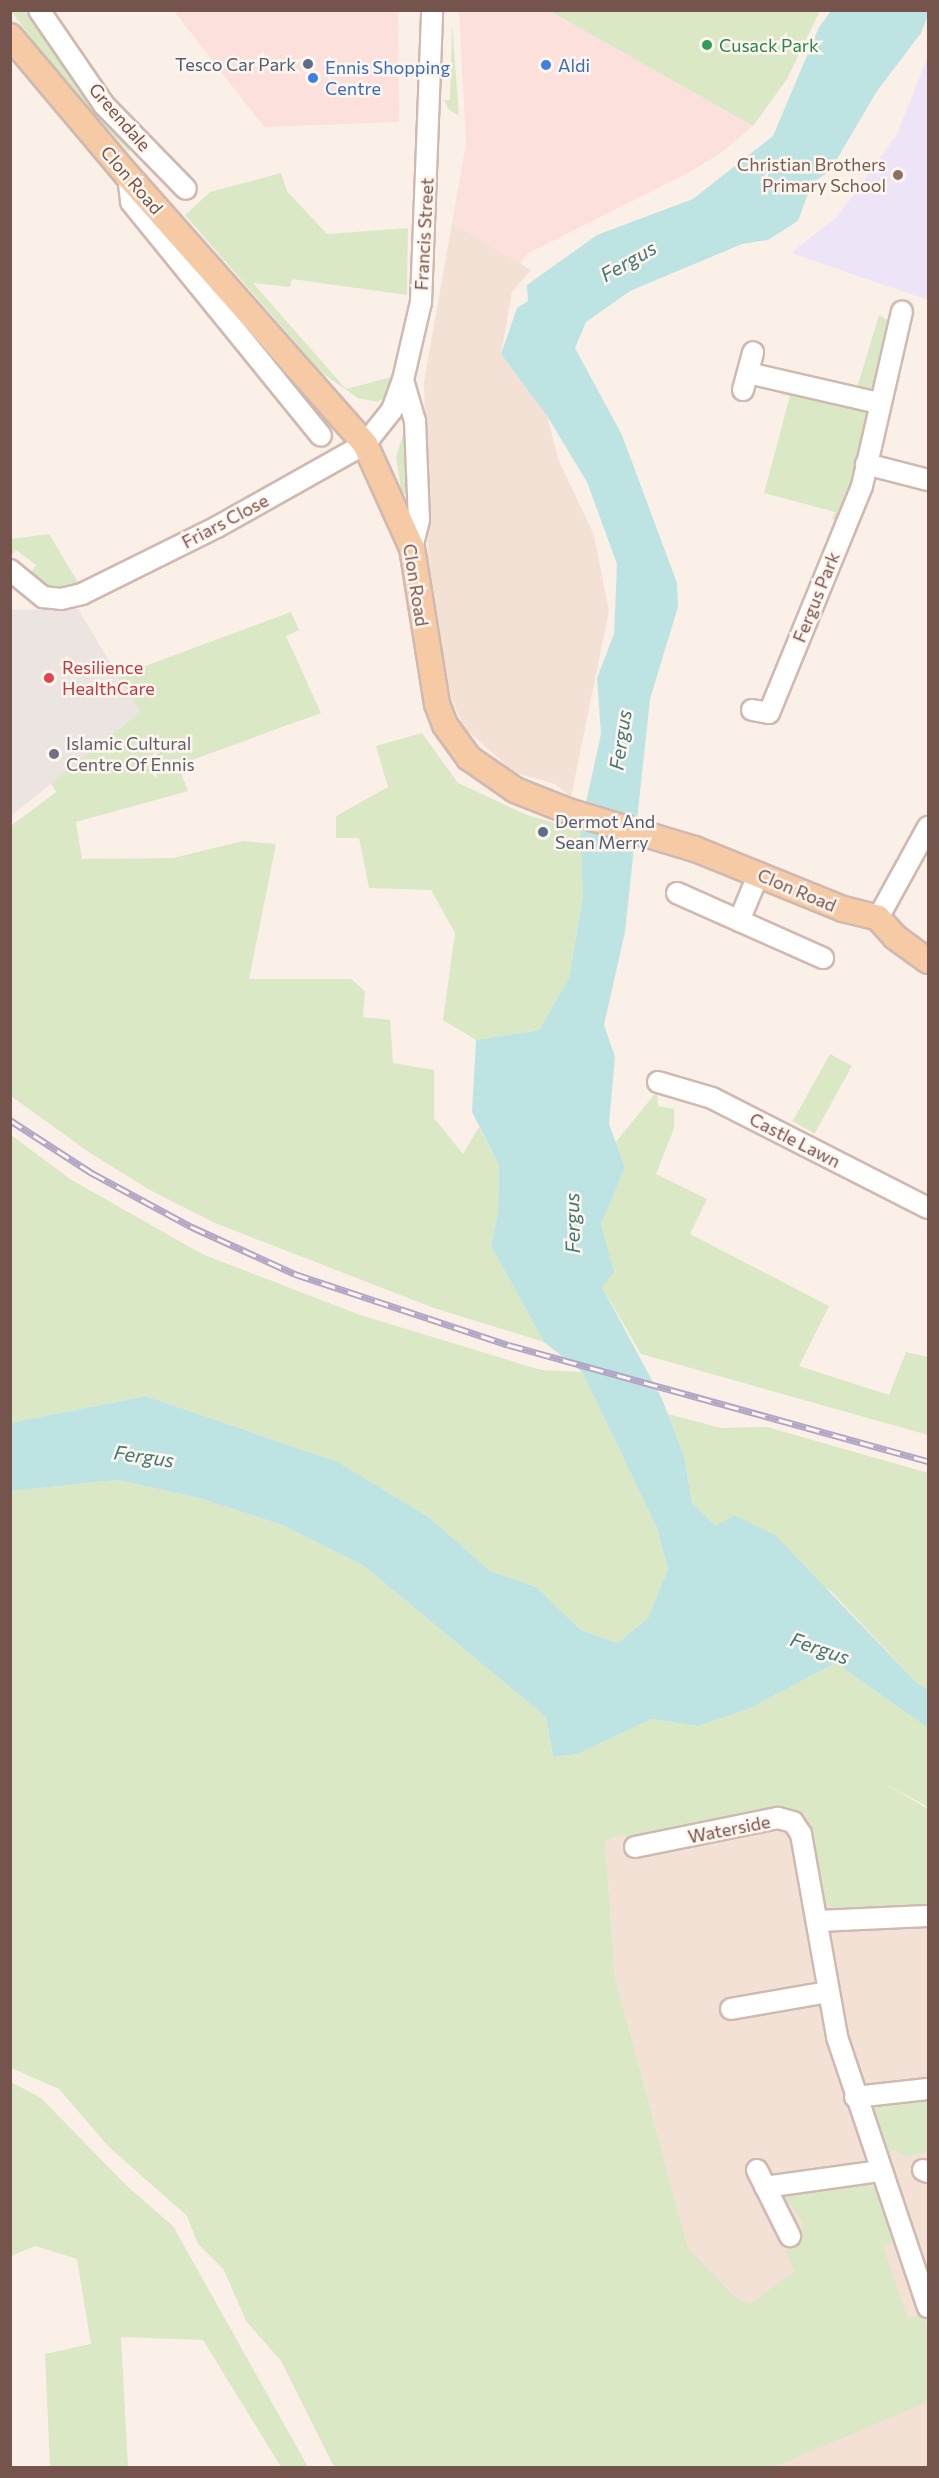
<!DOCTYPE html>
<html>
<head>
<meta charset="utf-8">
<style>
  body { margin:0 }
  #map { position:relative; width:939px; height:2478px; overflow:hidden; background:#fbf0e7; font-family:Commissioner,sans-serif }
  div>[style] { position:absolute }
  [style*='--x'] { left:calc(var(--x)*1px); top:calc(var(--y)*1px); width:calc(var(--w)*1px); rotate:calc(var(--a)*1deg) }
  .residential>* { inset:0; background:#f3e1d6 }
  .commercial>* { inset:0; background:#fbe0dc }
  .industrial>* { inset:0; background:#ece4e1 }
  .education>* { inset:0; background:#ede4f8 }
  .green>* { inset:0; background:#dae8c6; transform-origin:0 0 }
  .water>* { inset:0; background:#bde4e3 }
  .roads { filter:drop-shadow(2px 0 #cfb9b1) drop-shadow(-2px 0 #cfb9b1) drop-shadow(0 2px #cfb9b1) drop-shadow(0 -2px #cfb9b1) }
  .minor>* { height:20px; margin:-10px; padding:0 10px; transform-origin:10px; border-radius:10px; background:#fff }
  .major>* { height:24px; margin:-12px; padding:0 12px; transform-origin:12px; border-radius:12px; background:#f6caa4 }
  .rail>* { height:7px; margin-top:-3.5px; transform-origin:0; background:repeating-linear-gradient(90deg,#fef5ee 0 14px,#b1a6c5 0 28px); box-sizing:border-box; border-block:2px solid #b1a6c5 }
  .dots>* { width:16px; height:16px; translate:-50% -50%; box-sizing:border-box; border:3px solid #fef5ee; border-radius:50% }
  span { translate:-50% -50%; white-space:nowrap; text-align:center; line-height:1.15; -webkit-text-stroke:5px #fef5ee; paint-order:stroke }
  .leisure-label { font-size:18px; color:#27864d }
  .left { translate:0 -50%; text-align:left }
  .service-label { font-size:18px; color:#4e5e75 }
  .right { translate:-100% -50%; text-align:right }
  .shop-label { font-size:18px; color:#366cbe }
  .street-label { font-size:18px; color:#74544d }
  .education-label { font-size:18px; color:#785e54 }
  .health-label { font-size:18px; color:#be3a42 }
  .worship-label { font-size:18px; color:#5b616d }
  .water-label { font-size:20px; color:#417878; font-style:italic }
  .frame { position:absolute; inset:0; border:12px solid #74544d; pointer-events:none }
</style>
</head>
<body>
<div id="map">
  <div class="residential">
    <div style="clip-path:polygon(452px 223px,531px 270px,512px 292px,501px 354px,547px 416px,559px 461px,594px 535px,609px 611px,571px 797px,555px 784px,515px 773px,464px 728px,447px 689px,439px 656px,428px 559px,424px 382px)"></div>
    <div style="clip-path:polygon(755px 1779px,928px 1809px,928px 2467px,768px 2467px,750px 2304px,735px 2296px,688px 2248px,615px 1977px,605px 1840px,625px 1835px)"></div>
  </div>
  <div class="commercial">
    <div style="clip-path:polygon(174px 11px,398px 11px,399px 122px,264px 127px)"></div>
    <div style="clip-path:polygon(459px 11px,550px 11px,753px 126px,722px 152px,692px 171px,527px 254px,521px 264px,452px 223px,466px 144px)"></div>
  </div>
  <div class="industrial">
    <div style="clip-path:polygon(78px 609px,140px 712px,11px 816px,11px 610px)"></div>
  </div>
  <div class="education">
    <div style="clip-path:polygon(928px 56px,928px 300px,791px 253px,838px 216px,897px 134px)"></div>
  </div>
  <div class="green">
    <div style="clip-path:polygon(11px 11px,25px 11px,79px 84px,125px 136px,130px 153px,70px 89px)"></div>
    <div style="clip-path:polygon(550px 11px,820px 11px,787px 79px,753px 126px)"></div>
    <div style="clip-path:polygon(452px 24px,459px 115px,449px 110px,444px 100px,450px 100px)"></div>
    <div style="clip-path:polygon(281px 173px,287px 191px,327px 234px,408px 228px,407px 295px,292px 279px,290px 287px,253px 283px,346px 389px,395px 376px,387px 395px,378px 402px,358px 398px,322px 373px,185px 215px,210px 192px)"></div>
    <div style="clip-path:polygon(879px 315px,890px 322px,875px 388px,857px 388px)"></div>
    <div style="clip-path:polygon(782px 388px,862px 408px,868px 413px,853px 486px,839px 521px,832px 519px,835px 512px,764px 493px,790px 396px,781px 394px)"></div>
    <div style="clip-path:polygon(405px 429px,408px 429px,408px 450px,404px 458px,410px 500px,401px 490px,396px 457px)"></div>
    <div style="clip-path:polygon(49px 534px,76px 579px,81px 586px,57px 589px,45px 585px,30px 574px,36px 565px,16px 550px,11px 557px,11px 539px)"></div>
    <div style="clip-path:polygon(291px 612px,299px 630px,286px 636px,321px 713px,178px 765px,188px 791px,76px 822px,82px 859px,173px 858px,243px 841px,276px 844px,249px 979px,351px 979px,365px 991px,363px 1017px,390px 1020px,393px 1063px,434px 1070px,434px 1118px,463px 1154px,479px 1127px,499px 1165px,498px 1213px,491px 1246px,544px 1342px,434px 1308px,215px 1223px,150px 1190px,90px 1153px,11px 1096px,11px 826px,56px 792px,51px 783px,140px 712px,118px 676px)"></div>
    <div style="clip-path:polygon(422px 733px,458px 783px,527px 815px,580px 830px,583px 896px,569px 978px,539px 1030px,476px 1040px,443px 1020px,455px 933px,431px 890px,369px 888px,359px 838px,336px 838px,336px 816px,388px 787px,376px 746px)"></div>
    <div style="left:830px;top:1054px;width:25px;height:77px;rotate:29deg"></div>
    <div style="clip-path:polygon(657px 1091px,658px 1106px,674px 1109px,674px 1128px,656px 1174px,707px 1199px,690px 1234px,829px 1306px,799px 1366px,889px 1395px,906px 1352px,928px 1357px,928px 1435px,641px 1354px,602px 1287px,601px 1225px,625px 1167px,616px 1142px)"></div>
    <div style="clip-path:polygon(11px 1135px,70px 1179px,202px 1254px,360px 1315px,541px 1370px,582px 1372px,657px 1528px,668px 1569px,648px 1618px,618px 1643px,581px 1630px,536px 1587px,490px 1571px,430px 1518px,338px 1462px,146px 1396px,11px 1423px)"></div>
    <div style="clip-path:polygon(668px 1414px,721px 1428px,767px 1427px,928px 1473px,928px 1689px,917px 1683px,831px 1591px,716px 1526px,692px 1503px,684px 1455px)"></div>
    <div style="clip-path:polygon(117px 1480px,199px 1498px,282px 1525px,364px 1566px,546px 1717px,553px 1757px,577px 1754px,652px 1719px,698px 1726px,746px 1710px,836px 1663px,928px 1728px,928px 1807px,881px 1781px,928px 1809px,928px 1907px,845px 1911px,824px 1904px,810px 1827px,806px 1815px,794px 1809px,783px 1808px,631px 1840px,625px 1835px,605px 1840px,615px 1977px,688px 2248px,735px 2296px,750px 2304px,795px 2271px,785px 2251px,802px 2236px,802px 2221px,784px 2195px,861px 2183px,877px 2188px,897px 2241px,883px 2246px,908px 2319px,923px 2314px,928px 2331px,928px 2402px,774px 2467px,334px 2467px,281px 2361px,246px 2321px,224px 2270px,198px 2244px,187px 2216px,109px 2147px,59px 2089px,11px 2068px,10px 1491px)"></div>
    <div style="clip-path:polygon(11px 2082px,41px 2098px,126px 2185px,173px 2226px,308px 2467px,281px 2467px,203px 2340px,121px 2337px,128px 2467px,50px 2467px,45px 2354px,91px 2344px,77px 2259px,35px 2246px,11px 2256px)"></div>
    <div style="clip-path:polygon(928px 2097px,928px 2151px,906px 2157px,893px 2150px,884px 2154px,867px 2113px,871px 2104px)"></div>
  </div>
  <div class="water">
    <div style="clip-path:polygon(831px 11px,928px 11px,928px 15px,921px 33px,877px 91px,830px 171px,812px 183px,798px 221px,768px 240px,742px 244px,630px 291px,586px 322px,575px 348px,622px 435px,677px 583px,678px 607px,650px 699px,625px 932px,604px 1025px,615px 1057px,609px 1124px,625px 1167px,601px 1225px,614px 1272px,602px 1287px,662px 1399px,684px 1455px,692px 1503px,716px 1526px,734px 1515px,775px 1535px,917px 1683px,928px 1689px,928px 1728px,836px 1663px,746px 1710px,698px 1726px,652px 1719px,577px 1754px,553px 1757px,546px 1717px,364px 1566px,282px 1525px,199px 1498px,117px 1480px,11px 1491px,10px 1423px,146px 1396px,338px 1462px,430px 1518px,490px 1571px,536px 1587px,581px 1630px,618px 1643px,648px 1618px,668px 1569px,657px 1528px,582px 1372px,544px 1342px,491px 1246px,498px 1213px,499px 1165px,472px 1112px,476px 1040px,539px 1030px,569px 978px,583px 896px,580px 830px,601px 734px,597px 678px,614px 634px,617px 564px,587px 482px,547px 416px,501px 354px,517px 308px,528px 301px,527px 285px,597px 235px,693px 199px,773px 136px,819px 27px)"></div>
  </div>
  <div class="roads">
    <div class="minor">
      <div style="--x:39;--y:10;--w:115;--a:55.6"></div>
      <div style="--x:104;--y:105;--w:117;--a:45.7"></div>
      <div style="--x:128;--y:176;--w:26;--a:83"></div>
      <div style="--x:131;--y:202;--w:301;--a:50.9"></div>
      <div style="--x:748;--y:373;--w:134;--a:12.9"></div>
      <div style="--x:403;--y:380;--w:43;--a:73.7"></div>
      <div style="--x:415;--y:421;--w:99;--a:87.7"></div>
      <div style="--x:419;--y:520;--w:29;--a:104"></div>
      <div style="--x:743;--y:390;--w:39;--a:-75"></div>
      <div style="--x:866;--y:464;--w:64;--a:14.5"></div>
      <div style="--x:10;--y:570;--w:43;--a:39.3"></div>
      <div style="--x:43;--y:597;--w:18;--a:6"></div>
      <div style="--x:61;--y:599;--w:22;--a:-13"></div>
      <div style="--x:82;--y:594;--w:151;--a:-26.4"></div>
      <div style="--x:217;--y:527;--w:170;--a:-29.3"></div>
      <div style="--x:365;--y:444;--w:43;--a:-51.5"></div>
      <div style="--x:392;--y:410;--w:32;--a:-70"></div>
      <div style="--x:403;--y:380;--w:80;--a:-77"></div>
      <div style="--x:421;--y:302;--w:292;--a:-87.8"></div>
      <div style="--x:752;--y:710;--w:17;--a:10"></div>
      <div style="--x:769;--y:713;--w:245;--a:-67.7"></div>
      <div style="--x:862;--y:486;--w:179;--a:-77.1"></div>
      <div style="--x:677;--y:893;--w:160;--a:24"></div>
      <div style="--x:878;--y:918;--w:104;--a:-61.2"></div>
      <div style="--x:739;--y:921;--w:52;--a:-67.4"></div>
      <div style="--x:658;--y:1082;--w:56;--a:16.5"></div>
      <div style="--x:712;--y:1098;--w:242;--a:27"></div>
      <div style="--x:635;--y:1847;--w:146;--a:-11.5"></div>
      <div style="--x:778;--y:1818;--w:16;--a:15"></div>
      <div style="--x:793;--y:1822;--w:14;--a:56"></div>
      <div style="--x:801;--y:1834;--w:206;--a:79.9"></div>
      <div style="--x:837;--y:2037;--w:285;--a:71.4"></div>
      <div style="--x:818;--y:1921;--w:110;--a:-2.6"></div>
      <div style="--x:731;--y:2009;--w:98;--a:-9.9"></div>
      <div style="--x:855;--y:2097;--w:73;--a:-6.3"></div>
      <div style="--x:757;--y:2170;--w:74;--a:63.4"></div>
      <div style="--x:923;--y:2170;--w:5;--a:22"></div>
      <div style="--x:765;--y:2187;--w:117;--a:-7.9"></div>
    </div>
    <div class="major">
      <div style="--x:10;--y:36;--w:183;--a:49.9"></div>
      <div style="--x:128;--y:176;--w:358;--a:48.5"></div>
      <div style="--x:365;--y:444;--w:114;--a:65.7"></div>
      <div style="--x:412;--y:548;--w:158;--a:80.9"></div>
      <div style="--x:437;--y:704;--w:22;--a:69"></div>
      <div style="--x:445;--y:725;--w:41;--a:54"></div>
      <div style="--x:469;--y:758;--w:56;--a:34.8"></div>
      <div style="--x:515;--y:790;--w:57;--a:21.6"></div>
      <div style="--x:568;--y:811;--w:133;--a:16.7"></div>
      <div style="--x:695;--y:849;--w:160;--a:22.1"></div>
      <div style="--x:843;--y:909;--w:36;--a:14"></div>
      <div style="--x:878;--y:918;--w:25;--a:48"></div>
      <div style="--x:895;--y:937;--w:41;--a:36"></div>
    </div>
  </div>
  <div class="rail">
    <div style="--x:10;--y:1120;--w:98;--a:32.9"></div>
    <div style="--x:92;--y:1173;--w:114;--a:28.4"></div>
    <div style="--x:192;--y:1227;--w:113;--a:24.5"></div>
    <div style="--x:295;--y:1274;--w:225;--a:18.4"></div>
    <div style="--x:509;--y:1345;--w:435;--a:15.5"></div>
  </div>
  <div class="dots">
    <div style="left:707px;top:45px;background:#2e9e5b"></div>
    <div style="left:308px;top:64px;background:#5c6f8a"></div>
    <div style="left:546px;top:65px;background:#3f7fe0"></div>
    <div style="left:313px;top:78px;background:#3f7fe0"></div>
    <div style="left:898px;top:175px;background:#8d6e63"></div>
    <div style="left:49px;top:678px;background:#e0444e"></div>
    <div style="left:54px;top:754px;background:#6b7280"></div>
    <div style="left:543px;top:832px;background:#5c6f8a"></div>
  </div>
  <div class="leisure-label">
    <span class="left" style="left:719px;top:45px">Cusack Park</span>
  </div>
  <div class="service-label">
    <span class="right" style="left:296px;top:64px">Tesco Car Park</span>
    <span class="left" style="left:555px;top:832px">Dermot And<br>Sean Merry</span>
  </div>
  <div class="shop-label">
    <span class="left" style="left:558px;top:65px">Aldi</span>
    <span class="left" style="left:325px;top:78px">Ennis Shopping<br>Centre</span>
  </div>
  <div class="street-label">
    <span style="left:120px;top:117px;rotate:49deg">Greendale</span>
    <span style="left:132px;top:180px;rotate:49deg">Clon Road</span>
    <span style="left:424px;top:234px;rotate:-87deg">Francis Street</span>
    <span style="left:225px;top:521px;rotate:-28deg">Friars Close</span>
    <span style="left:416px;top:585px;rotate:81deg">Clon Road</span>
    <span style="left:816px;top:597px;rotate:-68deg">Fergus Park</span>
    <span style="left:797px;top:890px;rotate:23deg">Clon Road</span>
    <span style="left:795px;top:1140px;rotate:27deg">Castle Lawn</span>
    <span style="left:729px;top:1829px;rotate:-11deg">Waterside</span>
  </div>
  <div class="education-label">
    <span class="right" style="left:886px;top:175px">Christian Brothers<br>Primary School</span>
  </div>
  <div class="health-label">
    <span class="left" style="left:62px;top:678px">Resilience<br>HealthCare</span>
  </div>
  <div class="worship-label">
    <span class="left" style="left:66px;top:754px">Islamic Cultural<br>Centre Of Ennis</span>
  </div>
  <div class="water-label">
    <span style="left:628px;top:261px;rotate:-30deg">Fergus</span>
    <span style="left:620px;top:740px;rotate:-82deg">Fergus</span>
    <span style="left:572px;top:1223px;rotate:-91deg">Fergus</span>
    <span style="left:144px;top:1456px;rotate:8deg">Fergus</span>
    <span style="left:820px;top:1648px;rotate:19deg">Fergus</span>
  </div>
  <div class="frame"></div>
</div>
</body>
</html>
